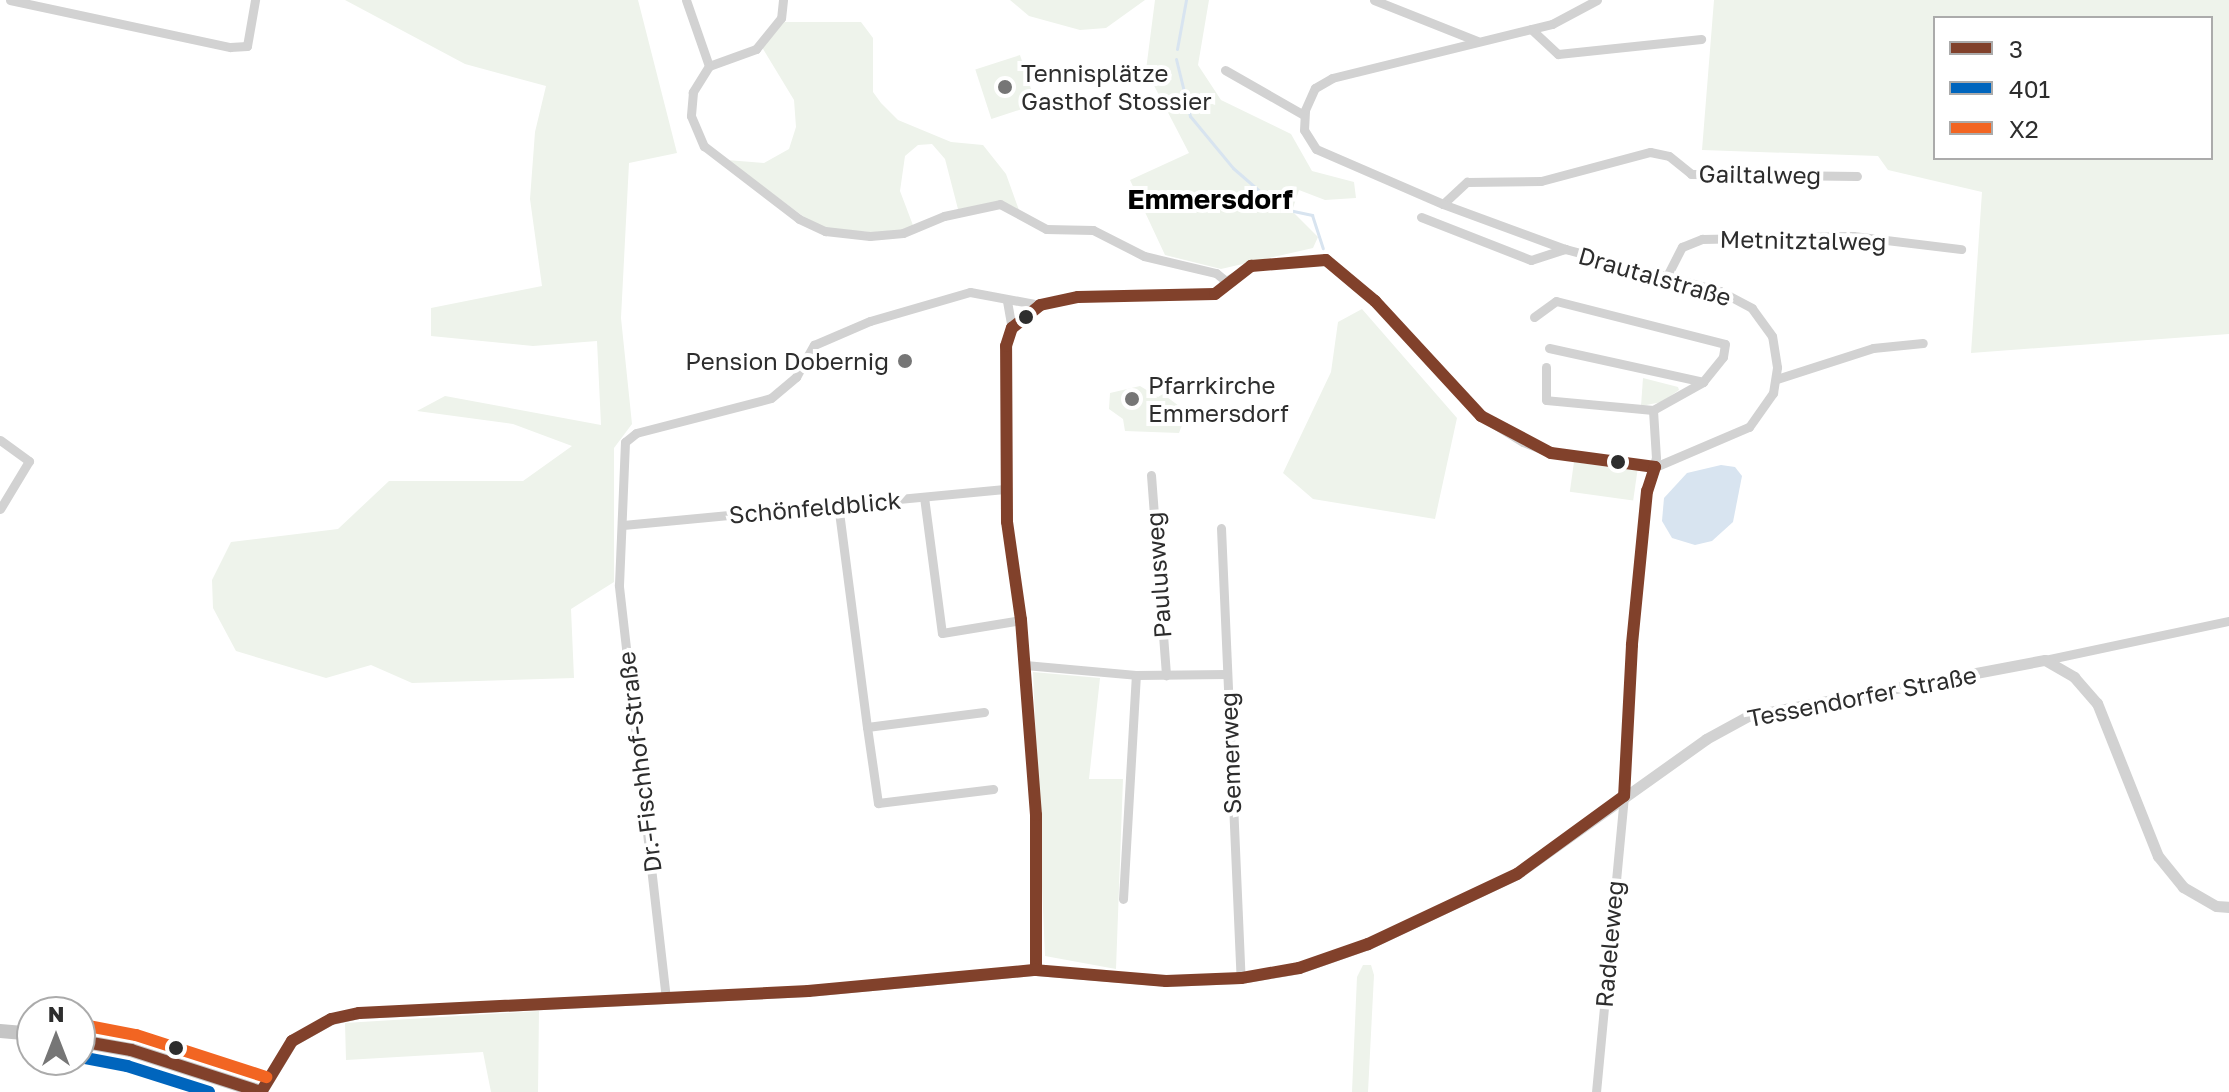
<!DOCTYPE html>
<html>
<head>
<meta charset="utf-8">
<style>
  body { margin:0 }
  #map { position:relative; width:2229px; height:1092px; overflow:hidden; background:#fff; font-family:"Golos Text",sans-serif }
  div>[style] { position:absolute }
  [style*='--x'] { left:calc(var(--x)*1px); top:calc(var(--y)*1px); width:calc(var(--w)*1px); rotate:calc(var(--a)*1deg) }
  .green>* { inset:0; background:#eef3eb; transform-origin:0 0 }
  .water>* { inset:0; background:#d8e4f0 }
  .stream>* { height:3px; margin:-1.5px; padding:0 1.5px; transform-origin:1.5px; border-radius:1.5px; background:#d8e4f0 }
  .minor>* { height:9px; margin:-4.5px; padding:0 4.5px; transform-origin:4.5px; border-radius:4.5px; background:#d2d2d2 }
  .tertiary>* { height:11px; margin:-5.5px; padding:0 5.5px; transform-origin:5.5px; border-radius:5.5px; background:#d2d2d2 }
  .primary>* { height:14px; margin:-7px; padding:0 7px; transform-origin:7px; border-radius:7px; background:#c5c5c5 }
  .bus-1>* { height:12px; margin:-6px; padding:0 6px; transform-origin:6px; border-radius:6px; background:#81412b }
  .bus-2>* { height:12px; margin:-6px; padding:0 6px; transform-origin:6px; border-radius:6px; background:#0065bd }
  .bus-3>* { height:12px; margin:-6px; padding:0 6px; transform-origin:6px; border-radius:6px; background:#f26522 }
  .dots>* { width:22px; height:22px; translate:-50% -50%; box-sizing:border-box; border:4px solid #fff; border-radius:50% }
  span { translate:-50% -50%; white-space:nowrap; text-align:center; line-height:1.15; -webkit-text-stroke:8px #fff; paint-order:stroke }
  .poi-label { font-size:24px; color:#2d2d2d }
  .left { translate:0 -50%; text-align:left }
  .right { translate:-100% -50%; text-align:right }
  .street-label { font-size:24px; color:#2d2d2d }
  .quarter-label { font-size:28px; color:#000; font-weight:700 }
  .legend { position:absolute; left:1933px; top:16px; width:280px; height:144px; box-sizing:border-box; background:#fff; border:2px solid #ababab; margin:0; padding:10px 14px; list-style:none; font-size:24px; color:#2d2d2d }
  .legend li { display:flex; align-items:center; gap:16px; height:40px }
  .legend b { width:40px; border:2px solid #ababab }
  .north { position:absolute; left:16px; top:996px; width:80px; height:80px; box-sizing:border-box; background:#fff; border:2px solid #ababab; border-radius:50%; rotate:0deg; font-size:22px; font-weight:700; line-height:32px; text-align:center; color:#2d2d2d }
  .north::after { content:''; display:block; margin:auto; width:28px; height:36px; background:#767676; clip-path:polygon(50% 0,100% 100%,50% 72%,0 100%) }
</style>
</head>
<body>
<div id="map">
  <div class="green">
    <div style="clip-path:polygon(345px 0,638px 0,677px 153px,629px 163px,621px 318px,632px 424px,614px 448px,614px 582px,571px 609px,574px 678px,412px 683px,371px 665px,326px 678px,236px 651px,213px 608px,212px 580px,231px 542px,338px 529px,389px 481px,523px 481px,572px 446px,513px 424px,417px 411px,445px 396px,601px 425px,597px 341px,533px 346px,431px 336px,431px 308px,542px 286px,530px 199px,535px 132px,546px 86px,465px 64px)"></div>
    <div style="clip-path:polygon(1010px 0,1145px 0,1106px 28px,1080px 30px,1029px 16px)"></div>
    <div style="clip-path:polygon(1155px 0,1209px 0,1198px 65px,1221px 100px,1291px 134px,1312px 171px,1354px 182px,1356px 198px,1325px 200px,1299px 190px,1292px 211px,1318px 237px,1313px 248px,1221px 269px,1165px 255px,1130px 180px,1189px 153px,1146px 70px)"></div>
    <div style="clip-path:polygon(evenodd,1714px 0,2229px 0,2229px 334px,1971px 353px,1982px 192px,1888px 170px,1878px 156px,1702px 150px,1714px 0,1935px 18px,2211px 18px,2211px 158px,1935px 158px,1935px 18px)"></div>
    <div style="clip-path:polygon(785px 22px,861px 22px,873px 38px,873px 92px,881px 103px,898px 120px,951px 142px,983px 145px,1006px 174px,1020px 213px,989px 206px,959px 213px,945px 159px,932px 144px,918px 145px,905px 156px,900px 191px,914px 228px,894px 234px,819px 228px,727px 160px,764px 163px,789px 149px,796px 127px,794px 100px,760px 44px,774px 27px)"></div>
    <div style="left:1020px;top:55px;width:52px;height:47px;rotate:72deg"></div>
    <div style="clip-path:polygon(1362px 309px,1457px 418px,1435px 519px,1313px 499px,1283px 473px,1331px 372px,1338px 322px)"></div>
    <div style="clip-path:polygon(1643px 378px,1678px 387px,1679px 390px,1662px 402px,1641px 406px)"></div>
    <div style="clip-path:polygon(1140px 386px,1158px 397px,1163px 394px,1187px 412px,1179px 433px,1125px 431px,1123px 419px,1109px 409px,1110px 393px)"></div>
    <div style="left:1574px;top:462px;width:64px;height:30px;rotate:8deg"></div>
    <div style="clip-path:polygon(1033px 672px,1100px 678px,1089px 779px,1123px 779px,1116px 969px,1045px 956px)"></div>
    <div style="clip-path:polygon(1363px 965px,1371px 965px,1374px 975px,1368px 1092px,1352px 1092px,1357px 977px)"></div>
    <div style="clip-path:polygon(539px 1011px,538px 1092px,491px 1092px,483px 1052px,346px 1060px,345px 1023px)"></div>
  </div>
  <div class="water">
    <div style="clip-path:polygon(1721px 465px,1735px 467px,1742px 476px,1733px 522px,1712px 541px,1695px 545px,1672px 538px,1662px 521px,1664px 498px,1687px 473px)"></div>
  </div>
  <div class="stream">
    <div style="--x:1177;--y:49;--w:50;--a:-79.6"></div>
    <div style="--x:1176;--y:59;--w:59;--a:76.2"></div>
    <div style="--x:1190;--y:116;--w:67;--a:50.4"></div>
    <div style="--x:1233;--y:168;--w:61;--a:41"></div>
    <div style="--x:1279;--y:208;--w:34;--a:12"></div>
    <div style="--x:1312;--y:215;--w:35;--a:72"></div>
  </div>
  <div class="minor">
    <div style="--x:10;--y:0;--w:225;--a:12.1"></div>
    <div style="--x:230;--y:47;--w:17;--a:-3"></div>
    <div style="--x:247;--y:46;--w:47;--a:-80.1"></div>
    <div style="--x:686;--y:0;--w:70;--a:70.8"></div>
    <div style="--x:783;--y:0;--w:18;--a:96"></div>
    <div style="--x:781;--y:18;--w:40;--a:129"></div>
    <div style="--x:756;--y:49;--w:50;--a:160.1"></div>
    <div style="--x:709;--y:66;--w:31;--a:122"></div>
    <div style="--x:693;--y:92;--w:24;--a:95"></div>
    <div style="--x:691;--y:116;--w:33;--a:67"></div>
    <div style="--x:704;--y:146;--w:120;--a:37.5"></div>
    <div style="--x:799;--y:219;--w:29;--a:25"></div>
    <div style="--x:825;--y:231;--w:45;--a:6.3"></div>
    <div style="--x:870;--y:236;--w:33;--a:-5"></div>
    <div style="--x:903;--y:233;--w:44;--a:-22.5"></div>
    <div style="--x:944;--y:216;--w:57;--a:-12.1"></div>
    <div style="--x:1000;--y:204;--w:52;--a:28.5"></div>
    <div style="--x:1046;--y:229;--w:47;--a:1.2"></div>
    <div style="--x:1093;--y:230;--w:57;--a:27"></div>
    <div style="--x:1144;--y:256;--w:74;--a:13.3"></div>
    <div style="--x:1216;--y:273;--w:13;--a:39"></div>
    <div style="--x:1374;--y:0;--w:111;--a:21.7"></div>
    <div style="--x:1531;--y:29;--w:37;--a:43"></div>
    <div style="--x:1558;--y:54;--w:144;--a:-6"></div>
    <div style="--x:1225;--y:70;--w:91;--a:29.7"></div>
    <div style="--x:1443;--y:204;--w:33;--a:-43"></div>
    <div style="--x:1467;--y:182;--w:74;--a:-0.8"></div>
    <div style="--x:1541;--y:181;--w:113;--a:-14.9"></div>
    <div style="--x:1650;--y:152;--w:19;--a:12"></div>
    <div style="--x:1669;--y:156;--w:28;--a:39"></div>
    <div style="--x:1691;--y:174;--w:166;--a:0.7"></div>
    <div style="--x:1421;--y:217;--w:118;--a:21.4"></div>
    <div style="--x:1531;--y:260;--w:36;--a:-18"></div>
    <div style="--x:1666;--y:278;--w:35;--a:-63"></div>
    <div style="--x:1682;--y:247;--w:22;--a:-22"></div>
    <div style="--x:1702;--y:239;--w:151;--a:-1.1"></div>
    <div style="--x:1853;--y:236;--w:109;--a:6.9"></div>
    <div style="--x:1226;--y:281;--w:29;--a:-31"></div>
    <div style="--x:1251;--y:266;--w:75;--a:-4.6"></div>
    <div style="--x:1326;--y:260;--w:64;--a:39.9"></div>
    <div style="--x:1375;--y:301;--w:156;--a:47.3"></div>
    <div style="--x:1481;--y:416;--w:49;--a:31.8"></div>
    <div style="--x:1523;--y:442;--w:30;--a:21"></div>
    <div style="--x:1551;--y:453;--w:105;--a:7.7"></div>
    <div style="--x:1655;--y:467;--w:102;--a:-23.1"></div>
    <div style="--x:1749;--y:427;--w:42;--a:-54.8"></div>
    <div style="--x:1773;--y:393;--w:26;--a:-81"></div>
    <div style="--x:1777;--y:367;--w:31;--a:-99"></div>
    <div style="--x:1772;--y:336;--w:34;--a:-126"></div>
    <div style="--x:1752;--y:308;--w:36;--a:-152"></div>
    <div style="--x:1720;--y:291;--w:161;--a:-164.8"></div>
    <div style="--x:1565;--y:249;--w:130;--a:-159.8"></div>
    <div style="--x:1443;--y:204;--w:138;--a:-156.6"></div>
    <div style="--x:1316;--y:149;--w:22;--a:-122"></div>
    <div style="--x:1304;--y:130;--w:20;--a:-87"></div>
    <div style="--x:1305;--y:110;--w:24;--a:-66"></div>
    <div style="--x:1315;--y:88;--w:20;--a:-30"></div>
    <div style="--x:1332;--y:78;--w:227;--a:-13.8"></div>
    <div style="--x:1552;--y:24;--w:51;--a:-28.1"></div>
    <div style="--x:1007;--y:301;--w:27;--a:80"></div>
    <div style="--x:1534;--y:317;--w:27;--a:-36"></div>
    <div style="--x:1556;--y:301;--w:174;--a:14.3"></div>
    <div style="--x:1725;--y:344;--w:13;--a:99"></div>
    <div style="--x:1723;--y:357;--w:32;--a:129"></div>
    <div style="--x:1703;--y:382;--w:57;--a:150.8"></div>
    <div style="--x:1653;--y:410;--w:107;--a:-174.7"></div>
    <div style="--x:1546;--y:400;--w:33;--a:-90"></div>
    <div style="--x:1549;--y:348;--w:158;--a:12.4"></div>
    <div style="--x:1777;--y:379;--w:101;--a:-17.9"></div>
    <div style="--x:1873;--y:348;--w:50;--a:-5.7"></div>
    <div style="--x:0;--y:440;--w:36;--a:36"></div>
    <div style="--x:29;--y:461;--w:56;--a:121.1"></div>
    <div style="--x:1151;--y:475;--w:201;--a:85.7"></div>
    <div style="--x:924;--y:497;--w:137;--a:82.5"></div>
    <div style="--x:942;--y:633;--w:80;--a:-9.3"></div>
    <div style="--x:838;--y:504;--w:225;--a:82.6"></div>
    <div style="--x:867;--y:727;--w:118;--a:-7.3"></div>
    <div style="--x:623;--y:525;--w:386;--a:-5.4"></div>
    <div style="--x:1221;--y:528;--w:450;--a:87.5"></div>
    <div style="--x:2045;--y:660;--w:188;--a:-12"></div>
    <div style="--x:1025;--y:665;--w:111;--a:5.1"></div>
    <div style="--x:1136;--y:675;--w:91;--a:-0.6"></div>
    <div style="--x:867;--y:727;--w:77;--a:81.8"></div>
    <div style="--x:878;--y:803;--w:116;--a:-6.9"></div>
    <div style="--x:1123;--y:899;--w:224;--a:-86.7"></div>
    <div style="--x:1036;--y:970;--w:155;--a:-90"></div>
    <div style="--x:1036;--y:815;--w:196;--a:-94.4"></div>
    <div style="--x:1021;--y:620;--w:99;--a:-98.1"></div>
    <div style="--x:1007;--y:522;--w:176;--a:-90.3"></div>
    <div style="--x:1006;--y:346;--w:19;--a:-72"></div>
    <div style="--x:1012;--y:328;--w:36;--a:-39"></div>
    <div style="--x:1040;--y:305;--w:39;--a:-12"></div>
    <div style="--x:1078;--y:297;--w:137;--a:-1.3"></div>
    <div style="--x:1215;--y:294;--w:17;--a:-50"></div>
    <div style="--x:666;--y:999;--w:417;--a:-96.5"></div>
    <div style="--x:619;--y:585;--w:143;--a:-87.6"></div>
    <div style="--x:625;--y:442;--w:14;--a:-39"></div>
    <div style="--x:636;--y:433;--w:139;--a:-14.5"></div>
    <div style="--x:771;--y:398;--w:33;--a:-40"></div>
    <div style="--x:796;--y:377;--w:37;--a:-61"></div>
    <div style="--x:814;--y:345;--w:61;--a:-23.2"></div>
    <div style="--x:870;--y:321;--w:104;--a:-16.2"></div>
    <div style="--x:970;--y:292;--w:71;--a:10.5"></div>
    <div style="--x:1596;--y:1092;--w:310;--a:-84.6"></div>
    <div style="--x:1625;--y:783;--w:138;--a:-87.1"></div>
    <div style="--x:1632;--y:645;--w:155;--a:-84.4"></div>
    <div style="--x:1647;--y:491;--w:34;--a:-75"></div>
    <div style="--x:1656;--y:458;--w:48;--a:-93.6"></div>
  </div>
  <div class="tertiary">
    <div style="--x:261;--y:1092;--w:60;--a:-58.7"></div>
    <div style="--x:292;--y:1041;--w:45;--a:-29.4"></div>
    <div style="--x:331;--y:1019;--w:29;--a:-12"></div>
    <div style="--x:359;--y:1013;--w:450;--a:-2.8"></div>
    <div style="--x:808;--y:991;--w:229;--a:-5.3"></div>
    <div style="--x:1036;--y:970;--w:130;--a:4.8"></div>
    <div style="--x:1166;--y:981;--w:75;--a:-2.3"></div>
    <div style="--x:1241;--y:978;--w:59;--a:-9.8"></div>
    <div style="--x:1299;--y:968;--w:73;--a:-19.2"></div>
    <div style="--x:1368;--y:944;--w:165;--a:-25.2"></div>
    <div style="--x:1517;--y:874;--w:232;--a:-35.5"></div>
    <div style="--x:1706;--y:739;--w:48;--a:-28.7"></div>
    <div style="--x:1748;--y:716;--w:302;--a:-10.7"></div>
    <div style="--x:2045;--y:660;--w:34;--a:30"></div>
    <div style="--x:2074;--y:677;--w:35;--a:49"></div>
    <div style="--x:2097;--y:703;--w:165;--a:68.3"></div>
    <div style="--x:2158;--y:856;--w:40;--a:51"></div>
    <div style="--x:2183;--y:887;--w:38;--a:30"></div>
    <div style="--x:2216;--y:906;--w:13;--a:4"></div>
  </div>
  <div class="primary">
    <div style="--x:0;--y:1031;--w:32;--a:5"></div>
    <div style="--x:80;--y:1041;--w:52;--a:10"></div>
    <div style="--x:131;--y:1050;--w:137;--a:17.9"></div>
  </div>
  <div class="bus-1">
    <div style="--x:1326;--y:260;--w:64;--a:39.9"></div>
    <div style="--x:1375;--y:301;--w:156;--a:47.3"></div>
    <div style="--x:1481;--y:416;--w:79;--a:27.9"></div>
    <div style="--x:1551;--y:453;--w:105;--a:7.7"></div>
    <div style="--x:1655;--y:467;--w:25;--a:108"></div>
    <div style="--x:1647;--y:491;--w:155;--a:95.6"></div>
    <div style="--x:1632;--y:645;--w:151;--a:93"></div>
    <div style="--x:1624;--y:796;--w:132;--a:143.9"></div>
    <div style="--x:1517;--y:874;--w:165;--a:154.8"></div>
    <div style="--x:1368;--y:944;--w:73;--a:160.8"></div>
    <div style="--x:1299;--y:968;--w:59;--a:170.2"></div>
    <div style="--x:1241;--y:978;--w:75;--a:177.7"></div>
    <div style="--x:1166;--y:981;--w:130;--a:-175.2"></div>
    <div style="--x:1036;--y:970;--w:155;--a:-90"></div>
    <div style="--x:1036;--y:815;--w:196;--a:-94.4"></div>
    <div style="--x:1021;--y:620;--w:99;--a:-98.1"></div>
    <div style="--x:1007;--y:522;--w:176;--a:-90.3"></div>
    <div style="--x:1006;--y:346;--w:19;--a:-72"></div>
    <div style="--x:1012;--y:328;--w:36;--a:-39"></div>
    <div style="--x:1040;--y:305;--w:39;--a:-12"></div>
    <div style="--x:1078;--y:297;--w:137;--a:-1.3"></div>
    <div style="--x:1215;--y:294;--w:46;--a:-37.9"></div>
    <div style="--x:1251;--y:266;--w:75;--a:-4.6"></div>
    <div style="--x:80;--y:1041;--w:52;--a:10"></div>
    <div style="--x:131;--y:1050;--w:137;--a:17.9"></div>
    <div style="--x:261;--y:1092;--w:60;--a:-58.7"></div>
    <div style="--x:292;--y:1041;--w:45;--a:-29.4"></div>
    <div style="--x:331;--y:1019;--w:29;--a:-12"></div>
    <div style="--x:359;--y:1013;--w:450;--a:-2.8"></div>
    <div style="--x:808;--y:991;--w:229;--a:-5.3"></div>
  </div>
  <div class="bus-2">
    <div style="--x:80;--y:1057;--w:48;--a:10.8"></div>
    <div style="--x:127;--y:1066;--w:86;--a:17.6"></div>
  </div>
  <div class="bus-3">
    <div style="--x:83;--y:1025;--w:54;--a:10.7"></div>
    <div style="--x:136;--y:1035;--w:137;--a:17.9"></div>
  </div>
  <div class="dots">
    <div style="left:1005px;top:87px;background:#767676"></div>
    <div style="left:1026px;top:317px;background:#2d2d2d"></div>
    <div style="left:905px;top:361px;background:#767676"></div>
    <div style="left:1132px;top:399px;background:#767676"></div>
    <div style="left:1618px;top:462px;background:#2d2d2d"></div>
    <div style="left:176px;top:1048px;background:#2d2d2d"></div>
  </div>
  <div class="poi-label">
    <span class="left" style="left:1021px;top:87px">Tennisplätze<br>Gasthof Stossier</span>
    <span class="right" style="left:889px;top:361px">Pension Dobernig</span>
    <span class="left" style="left:1148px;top:399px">Pfarrkirche<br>Emmersdorf</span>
  </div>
  <div class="street-label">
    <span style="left:1760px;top:174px;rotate:1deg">Gailtalweg</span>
    <span style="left:1803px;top:240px;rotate:1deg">Metnitztalweg</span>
    <span style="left:1655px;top:276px;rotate:16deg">Drautalstraße</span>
    <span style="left:815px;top:507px;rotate:-5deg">Schönfeldblick</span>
    <span style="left:1158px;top:575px;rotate:-94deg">Paulusweg</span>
    <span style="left:1862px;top:696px;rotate:-11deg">Tessendorfer Straße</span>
    <span style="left:1230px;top:753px;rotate:-92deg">Semerweg</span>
    <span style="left:639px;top:762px;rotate:-97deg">Dr.-Fischhof-Straße</span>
    <span style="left:1609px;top:944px;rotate:-85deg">Radeleweg</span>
  </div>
  <div class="quarter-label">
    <span style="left:1210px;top:199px">Emmersdorf</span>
  </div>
  <ul class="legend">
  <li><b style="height:10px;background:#81412b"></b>3</li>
  <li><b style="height:10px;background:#0065bd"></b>401</li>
  <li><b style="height:10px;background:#f26522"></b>X2</li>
  </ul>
  <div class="north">N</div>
</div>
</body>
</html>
